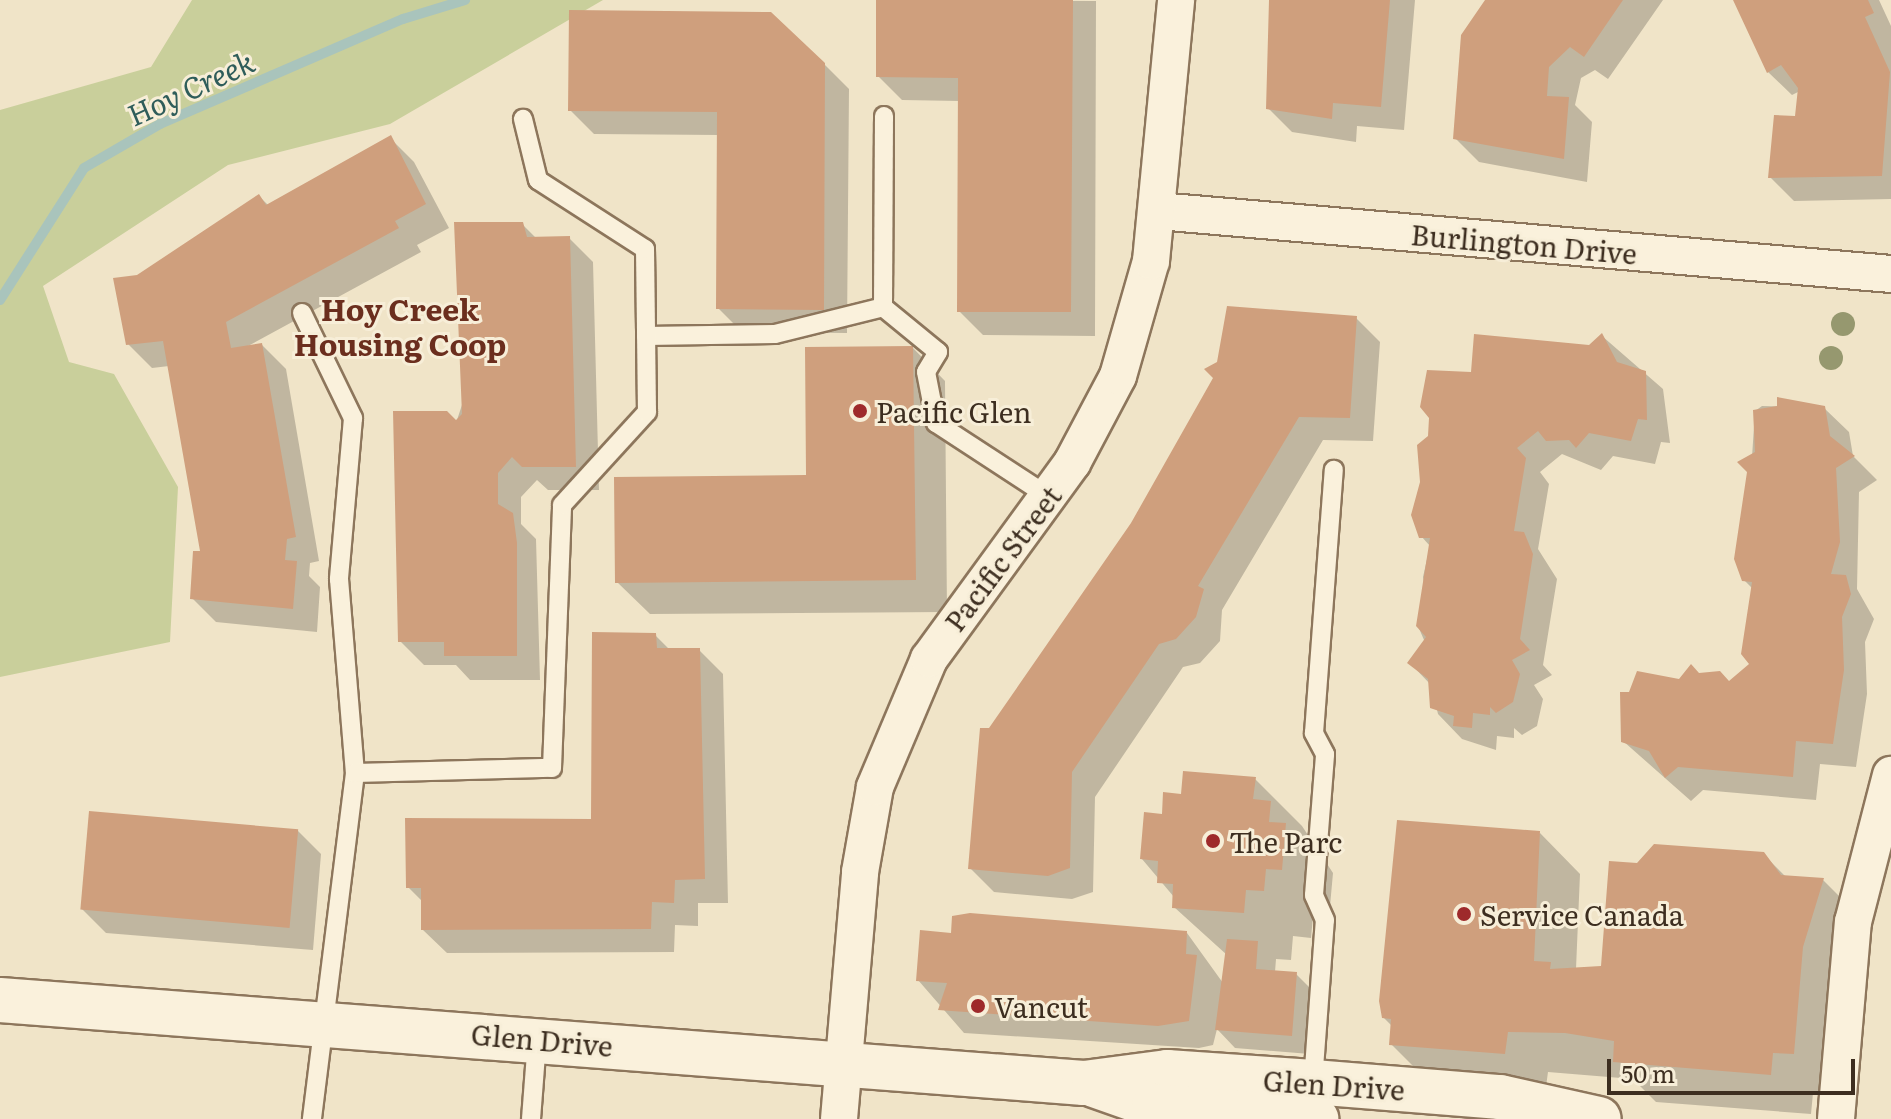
<!DOCTYPE html>
<html>
<head>
<meta charset="utf-8">
<style>
  body { margin:0 }
  #map { position:relative; width:1891px; height:1119px; overflow:hidden; background:#f0e4c8; font-family:Literata,serif }
  div>[style] { position:absolute }
  [style*='--x'] { left:calc(var(--x)*1px); top:calc(var(--y)*1px); width:calc(var(--w)*1px); rotate:calc(var(--a)*1deg) }
  .green>* { inset:0; background:#c9cf9b }
  .shadow>* { inset:0; background:#0003 }
  .stream>* { height:10px; margin:-5px; padding:0 5px; transform-origin:5px; border-radius:5px; background:#a9c4bc }
  .building>* { inset:0; background:#cf9f7d; transform-origin:0 0 }
  .roads { filter:drop-shadow(2px 0 #8d765c) drop-shadow(-2px 0 #8d765c) drop-shadow(0 2px #8d765c) drop-shadow(0 -2px #8d765c) }
  .service>* { height:18px; margin:-9px; padding:0 9px; transform-origin:9px; border-radius:9px; background:#faf1dc }
  .minor>* { height:36px; margin:-18px; padding:0 18px; transform-origin:18px; border-radius:18px; background:#faf1dc }
  .tertiary>* { height:44px; margin:-22px; padding:0 22px; transform-origin:22px; border-radius:22px; background:#faf1dc }
  .trees>* { width:24px; height:24px; margin:-12px; border-radius:50%; background:#96986f }
  .dots>* { width:22px; height:22px; translate:-50% -50%; box-sizing:border-box; border:4px solid #f7eed8; border-radius:50% }
  span { translate:-50% -50%; white-space:nowrap; text-align:center; line-height:1.15; -webkit-text-stroke:6px #f7eed8; paint-order:stroke }
  .street-label { font-size:28px; color:#3d2e20 }
  .poi-label { font-size:28px; color:#3d2e20 }
  .left { translate:0 -50%; text-align:left }
  .water-label { font-size:30px; color:#2f5d5a; font-style:italic }
  .neighbourhood-label { font-size:30px; color:#6b2e1e; font-weight:700 }
  .scale { position:absolute; left:1607px; top:1059px; width:248px; height:36px; box-sizing:border-box; border:4px solid #3d2e20; border-top:0; padding-left:10px; font-size:24px; line-height:28px; white-space:nowrap; color:#3d2e20; -webkit-text-stroke:6px #f7eed8; paint-order:stroke }
</style>
</head>
<body>
<div id="map">
  <div class="green">
    <div style="clip-path:polygon(192px 0,603px 0,390px 124px,228px 165px,43px 286px,69px 362px,114px 374px,178px 487px,170px 642px,0 677px,0 110px,151px 67px)"></div>
  </div>
  <div class="shadow">
    <div style="clip-path:polygon(878px 0,1096px 1px,1095px 336px,983px 335px,959px 311px,960px 101px,902px 100px,878px 76px)"></div>
    <div style="clip-path:polygon(1273px 0,1415px 0,1404px 130px,1357px 126px,1356px 142px,1292px 132px,1268px 108px)"></div>
    <div style="clip-path:polygon(1487px 0,1663px 0,1608px 79px,1595px 70px,1581px 78px,1575px 105px,1592px 122px,1587px 182px,1479px 162px,1455px 138px)"></div>
    <div style="clip-path:polygon(1735px 0,1879px 0,1891px 26px,1891px 199px,1794px 201px,1770px 177px,1797px 118px,1800px 91px,1792px 95px,1768px 72px)"></div>
    <div style="clip-path:polygon(824px 64px,849px 89px,847px 333px,742px 332px,718px 308px,719px 135px,594px 134px,570px 110px)"></div>
    <div style="clip-path:polygon(390px 138px,414px 162px,449px 228px,417px 245px,421px 252px,248px 346px,262px 345px,286px 369px,319px 561px,310px 563px,309px 576px,320px 587px,317px 632px,216px 622px,192px 598px,202px 553px,169px 366px,152px 368px,128px 344px,138px 277px,259px 196px,269px 206px)"></div>
    <div style="clip-path:polygon(522px 224px,537px 239px,569px 238px,593px 262px,599px 490px,548px 490px,537px 480px,521px 497px,521px 524px,536px 539px,540px 680px,470px 680px,456px 665px,424px 665px,400px 641px,456px 423px)"></div>
    <div style="clip-path:polygon(1356px 318px,1380px 342px,1373px 441px,1323px 440px,1222px 610px,1220px 641px,1200px 663px,1183px 667px,1095px 797px,1093px 892px,1072px 899px,994px 892px,970px 868px,990px 730px)"></div>
    <div style="clip-path:polygon(1602px 336px,1663px 389px,1670px 443px,1661px 442px,1655px 464px,1613px 456px,1601px 470px,1562px 454px,1540px 472px,1549px 484px,1538px 549px,1557px 579px,1543px 665px,1552px 675px,1534px 685px,1543px 699px,1537px 726px,1522px 735px,1514px 728px,1514px 738px,1497px 736px,1496px 750px,1462px 739px,1438px 714px,1431px 685px,1410px 663px,1427px 647px,1418px 626px,1427px 607px,1423px 577px,1430px 546px,1421px 536px,1430px 437px,1473px 374px,1590px 347px)"></div>
    <div style="clip-path:polygon(913px 348px,945px 381px,947px 612px,650px 614px,617px 582px,808px 477px)"></div>
    <div style="clip-path:polygon(1762px 406px,1824px 408px,1849px 432px,1853px 456px,1877px 480px,1859px 492px,1857px 589px,1874px 619px,1865px 642px,1867px 694px,1856px 767px,1820px 764px,1816px 800px,1703px 790px,1691px 801px,1623px 741px,1679px 681px,1698px 675px,1730px 683px,1752px 664px,1753px 589px,1744px 580px,1755px 411px)"></div>
    <div style="clip-path:polygon(655px 635px,670px 650px,699px 650px,723px 674px,728px 903px,698px 903px,698px 926px,675px 925px,674px 952px,447px 953px,423px 930px,423px 902px,408px 887px,593px 821px)"></div>
    <div style="clip-path:polygon(1255px 779px,1302px 826px,1333px 873px,1329px 917px,1313px 916px,1311px 938px,1293px 936px,1291px 960px,1276px 959px,1275px 972px,1296px 974px,1314px 992px,1310px 1054px,1235px 1048px,1217px 1029px,1213px 1045px,1199px 1048px,964px 1033px,918px 980px,953px 935px,1187px 933px,1223px 983px,1227px 955px,1174px 907px,1174px 897px,1142px 859px,1183px 796px)"></div>
    <div style="clip-path:polygon(297px 830px,321px 854px,313px 950px,106px 933px,82px 909px)"></div>
    <div style="clip-path:polygon(1540px 833px,1580px 874px,1576px 969px,1602px 968px,1638px 865px,1763px 854px,1787px 878px,1823px 880px,1864px 921px,1834px 1094px,1813px 1093px,1811px 1114px,1656px 1102px,1633px 1079px,1548px 1072px,1545px 1094px,1432px 1085px,1391px 1044px,1392px 1026px,1383px 1017px)"></div>
  </div>
  <div class="stream">
    <div style="--x:0;--y:300;--w:156;--a:-57.5"></div>
    <div style="--x:84;--y:168;--w:88;--a:-30.1"></div>
    <div style="--x:160;--y:124;--w:265;--a:-23.4"></div>
    <div style="--x:403;--y:19;--w:65;--a:-17"></div>
  </div>
  <div class="building">
    <div style="clip-path:polygon(876px 0,1073px 0,1071px 312px,957px 312px,958px 78px,876px 77px)"></div>
    <div style="clip-path:polygon(1269px 0,1390px 0,1381px 107px,1333px 103px,1332px 119px,1266px 109px)"></div>
    <div style="clip-path:polygon(1485px 0,1623px 0,1584px 57px,1570px 47px,1549px 67px,1547px 96px,1569px 97px,1564px 159px,1453px 139px,1461px 35px)"></div>
    <div style="clip-path:polygon(1733px 0,1868px 0,1874px 13px,1865px 17px,1890px 72px,1882px 176px,1768px 178px,1774px 115px,1795px 116px,1798px 88px,1781px 65px,1767px 73px)"></div>
    <div style="clip-path:polygon(569px 10px,771px 12px,825px 63px,824px 310px,716px 309px,717px 112px,568px 111px)"></div>
    <div style="clip-path:polygon(391px 135px,426px 204px,395px 221px,399px 228px,226px 322px,231px 348px,262px 343px,296px 537px,287px 539px,285px 560px,297px 561px,293px 609px,190px 599px,193px 551px,200px 551px,163px 341px,126px 345px,113px 278px,137px 275px,259px 194px,266px 205px)"></div>
    <div style="clip-path:polygon(454px 222px,523px 222px,527px 237px,570px 236px,576px 467px,522px 467px,512px 457px,498px 473px,498px 504px,513px 513px,517px 543px,517px 656px,444px 656px,444px 642px,398px 642px,393px 411px,447px 411px,456px 420px,462px 414px)"></div>
    <div style="clip-path:polygon(1227px 306px,1357px 316px,1350px 418px,1299px 417px,1198px 586px,1204px 589px,1196px 617px,1176px 639px,1159px 644px,1072px 772px,1070px 868px,1048px 876px,968px 869px,980px 728px,989px 728px,1131px 523px,1213px 378px,1204px 369px,1217px 362px)"></div>
    <div style="clip-path:polygon(1602px 333px,1617px 362px,1646px 371px,1647px 420px,1638px 419px,1631px 441px,1589px 433px,1576px 448px,1569px 440px,1546px 441px,1538px 431px,1517px 448px,1526px 458px,1514px 531px,1524px 532px,1533px 554px,1520px 639px,1530px 650px,1512px 660px,1520px 674px,1513px 702px,1496px 713px,1490px 707px,1490px 715px,1473px 713px,1472px 728px,1453px 726px,1454px 716px,1430px 708px,1428px 679px,1407px 663px,1426px 637px,1416px 626px,1430px 538px,1419px 538px,1411px 515px,1420px 482px,1417px 445px,1428px 436px,1429px 418px,1420px 407px,1427px 370px,1471px 372px,1474px 334px,1589px 345px)"></div>
    <div style="clip-path:polygon(913px 346px,916px 580px,615px 583px,614px 477px,806px 475px,805px 347px)"></div>
    <div style="clip-path:polygon(1777px 397px,1825px 406px,1830px 436px,1855px 456px,1836px 468px,1840px 542px,1831px 574px,1846px 575px,1851px 594px,1842px 617px,1844px 670px,1833px 744px,1796px 741px,1793px 777px,1678px 767px,1665px 778px,1649px 751px,1621px 742px,1620px 692px,1629px 692px,1637px 671px,1679px 679px,1691px 664px,1699px 673px,1720px 671px,1729px 681px,1749px 664px,1741px 654px,1752px 582px,1742px 581px,1734px 559px,1747px 472px,1737px 462px,1755px 452px,1753px 410px,1777px 406px)"></div>
    <div style="clip-path:polygon(592px 632px,656px 633px,657px 648px,700px 648px,705px 879px,675px 880px,674px 903px,652px 902px,651px 929px,421px 930px,421px 888px,406px 888px,405px 818px,591px 819px)"></div>
    <div style="clip-path:polygon(1183px 771px,1256px 777px,1253px 799px,1271px 801px,1269px 822px,1286px 823px,1282px 870px,1266px 869px,1264px 891px,1246px 890px,1244px 913px,1172px 908px,1173px 884px,1157px 883px,1158px 861px,1140px 859px,1144px 812px,1162px 814px,1163px 792px,1181px 794px)"></div>
    <div style="left:89px;top:811px;width:210px;height:99px;rotate:5deg"></div>
    <div style="clip-path:polygon(1397px 820px,1540px 831px,1534px 961px,1551px 962px,1550px 969px,1601px 966px,1609px 861px,1637px 863px,1654px 844px,1764px 852px,1781px 875px,1824px 878px,1803px 947px,1794px 1054px,1773px 1053px,1771px 1075px,1613px 1062px,1614px 1041px,1565px 1033px,1508px 1032px,1505px 1054px,1389px 1045px,1391px 1019px,1382px 1018px,1379px 1001px)"></div>
    <div style="clip-path:polygon(970px 913px,1187px 931px,1186px 954px,1197px 955px,1189px 1021px,1158px 1026px,938px 1010px,947px 983px,916px 981px,920px 930px,951px 933px,952px 916px)"></div>
    <div style="clip-path:polygon(1227px 939px,1258px 941px,1256px 969px,1297px 972px,1292px 1036px,1215px 1030px)"></div>
  </div>
  <div class="roads">
    <div class="service">
      <div style="--x:883;--y:307;--w:71;--a:39.3"></div>
      <div style="--x:938;--y:352;--w:23;--a:121"></div>
      <div style="--x:926;--y:372;--w:52;--a:78.9"></div>
      <div style="--x:936;--y:423;--w:134;--a:33.1"></div>
      <div style="--x:302;--y:313;--w:117;--a:64.1"></div>
      <div style="--x:353;--y:418;--w:162;--a:95"></div>
      <div style="--x:339;--y:579;--w:195;--a:85.3"></div>
      <div style="--x:355;--y:773;--w:349;--a:97.1"></div>
      <div style="--x:646;--y:336;--w:129;--a:-0.9"></div>
      <div style="--x:775;--y:334;--w:111;--a:-14"></div>
      <div style="--x:883;--y:307;--w:191;--a:-89.7"></div>
      <div style="--x:355;--y:773;--w:197;--a:-1.5"></div>
      <div style="--x:552;--y:768;--w:263;--a:-87.8"></div>
      <div style="--x:562;--y:505;--w:126;--a:-47.6"></div>
      <div style="--x:647;--y:412;--w:163;--a:-90.7"></div>
      <div style="--x:645;--y:249;--w:127;--a:-147.2"></div>
      <div style="--x:538;--y:180;--w:63;--a:-103.8"></div>
      <div style="--x:1313;--y:1082;--w:162;--a:-85.8"></div>
      <div style="--x:1325;--y:920;--w:27;--a:-114"></div>
      <div style="--x:1314;--y:895;--w:141;--a:-85.5"></div>
      <div style="--x:1325;--y:754;--w:24;--a:-118"></div>
      <div style="--x:1314;--y:733;--w:264;--a:-85.7"></div>
      <div style="--x:531;--y:1119;--w:78;--a:-85.6"></div>
    </div>
    <div class="minor">
      <div style="--x:1158;--y:211;--w:736;--a:4.91"></div>
      <div style="--x:839;--y:1119;--w:248;--a:-85.1"></div>
      <div style="--x:860;--y:872;--w:86;--a:-80"></div>
      <div style="--x:875;--y:787;--w:139;--a:-67.1"></div>
      <div style="--x:929;--y:659;--w:243;--a:-53.9"></div>
      <div style="--x:1072;--y:463;--w:98;--a:-62.1"></div>
      <div style="--x:1118;--y:376;--w:120;--a:-74"></div>
      <div style="--x:1151;--y:261;--w:262;--a:-84.5"></div>
      <div style="--x:1836;--y:1119;--w:198;--a:-85.1"></div>
      <div style="--x:1853;--y:922;--w:152;--a:-75.5"></div>
    </div>
    <div class="tertiary">
      <div style="--x:0;--y:1000;--w:1087;--a:4.38"></div>
      <div style="--x:1084;--y:1083;--w:84;--a:-7.5"></div>
      <div style="--x:1167;--y:1072;--w:146;--a:3.9"></div>
      <div style="--x:1313;--y:1082;--w:188;--a:4.6"></div>
      <div style="--x:1500;--y:1097;--w:101;--a:12.5"></div>
      <div style="--x:1094;--y:1085;--w:64;--a:19.3"></div>
      <div style="--x:1154;--y:1106;--w:163;--a:4.6"></div>
    </div>
  </div>
  <div class="trees">
    <div style="left:1843px;top:324px"></div>
    <div style="left:1831px;top:358px"></div>
  </div>
  <div class="dots">
    <div style="left:860px;top:411px;background:#9e2a2b"></div>
    <div style="left:1213px;top:841px;background:#9e2a2b"></div>
    <div style="left:1464px;top:914px;background:#9e2a2b"></div>
    <div style="left:978px;top:1006px;background:#9e2a2b"></div>
  </div>
  <div class="street-label">
    <span style="left:1524px;top:243px;rotate:5deg">Burlington Drive</span>
    <span style="left:1002px;top:558px;rotate:-53deg">Pacific Street</span>
    <span style="left:542px;top:1039px;rotate:5deg">Glen Drive</span>
    <span style="left:1334px;top:1084px;rotate:4deg">Glen Drive</span>
  </div>
  <div class="poi-label">
    <span class="left" style="left:876px;top:411px">Pacific Glen</span>
    <span class="left" style="left:1229px;top:841px">The Parc</span>
    <span class="left" style="left:1480px;top:914px">Service Canada</span>
    <span class="left" style="left:994px;top:1006px">Vancut</span>
  </div>
  <div class="water-label">
    <span style="left:190px;top:87px;rotate:-25deg">Hoy Creek</span>
  </div>
  <div class="neighbourhood-label">
    <span style="left:400px;top:325px">Hoy Creek<br>Housing Coop</span>
  </div>
  <div class="scale">50 m</div>
</div>
</body>
</html>
